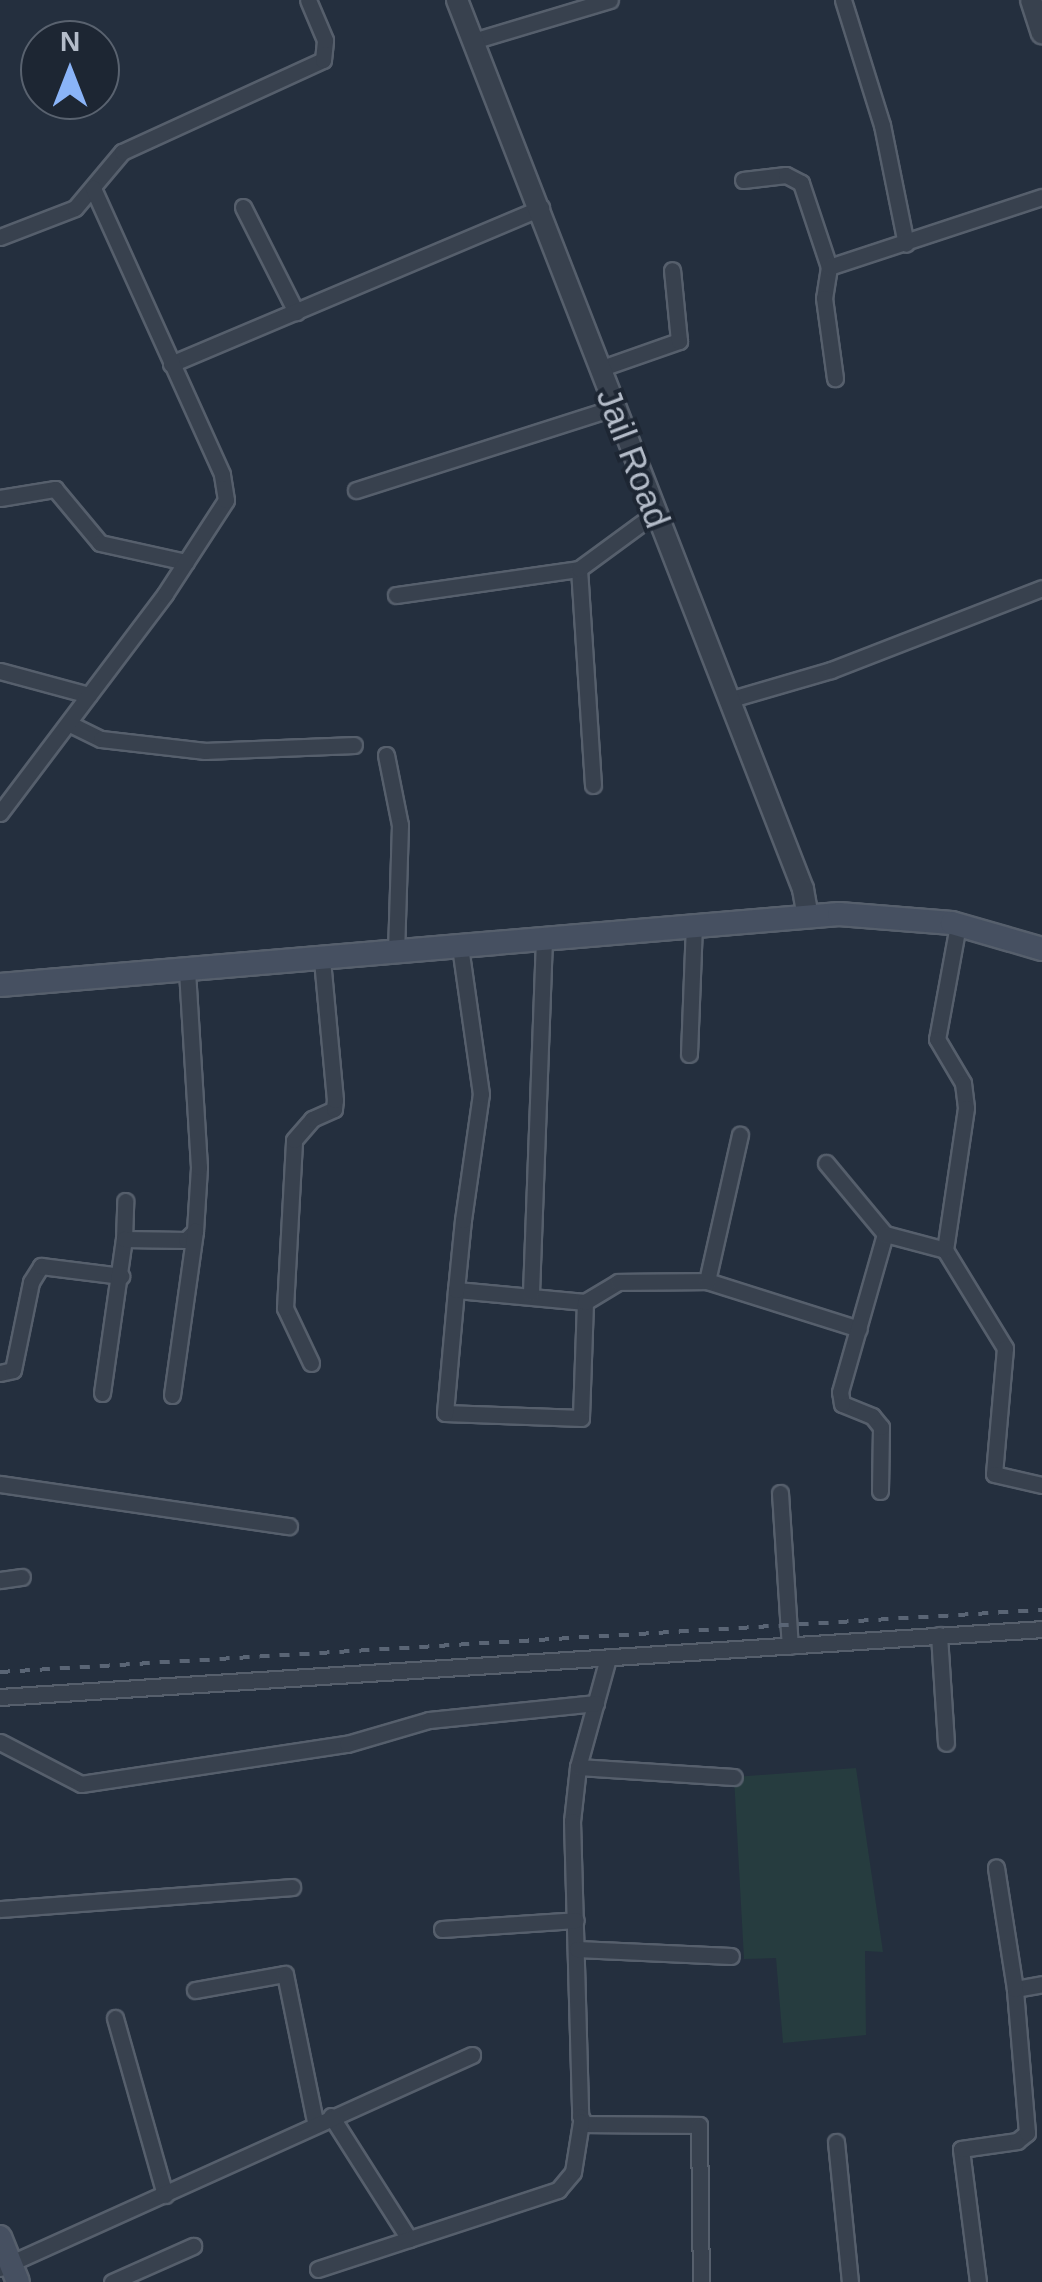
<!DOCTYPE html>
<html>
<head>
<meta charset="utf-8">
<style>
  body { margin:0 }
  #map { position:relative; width:1042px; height:2282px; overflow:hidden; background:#242f3e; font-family:Helvetica,sans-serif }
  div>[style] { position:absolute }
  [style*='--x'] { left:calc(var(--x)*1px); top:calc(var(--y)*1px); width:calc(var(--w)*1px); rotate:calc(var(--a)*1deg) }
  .green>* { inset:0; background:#263c3f }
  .roads { filter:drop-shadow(2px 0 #565f6c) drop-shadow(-2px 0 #565f6c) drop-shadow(0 2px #565f6c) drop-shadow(0 -2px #565f6c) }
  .minor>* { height:15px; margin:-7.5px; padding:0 7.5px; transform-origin:7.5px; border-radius:7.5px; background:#38414e }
  .tertiary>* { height:20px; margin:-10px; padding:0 10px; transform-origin:10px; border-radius:10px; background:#38414e }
  .secondary>* { height:22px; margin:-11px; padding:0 11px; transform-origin:11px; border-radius:11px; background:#465061 }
  .rail>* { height:4px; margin-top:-2px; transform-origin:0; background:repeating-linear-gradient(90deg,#5a6575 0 10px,transparent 0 20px) }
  span { translate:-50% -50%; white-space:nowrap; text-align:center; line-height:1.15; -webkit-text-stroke:8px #1d2633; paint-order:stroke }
  .street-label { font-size:35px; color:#b4bcc9 }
  .north { position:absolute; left:20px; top:20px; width:100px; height:100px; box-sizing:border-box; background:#1d2633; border:2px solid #59626f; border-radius:50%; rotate:0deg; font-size:28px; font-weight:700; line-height:40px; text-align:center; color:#b4bcc9 }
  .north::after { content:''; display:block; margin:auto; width:35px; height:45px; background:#8ab4f8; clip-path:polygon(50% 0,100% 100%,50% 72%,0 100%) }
</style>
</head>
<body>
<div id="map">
  <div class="green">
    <div style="clip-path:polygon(856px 1768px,883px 1952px,865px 1951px,866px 2035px,783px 2043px,776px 1958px,744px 1959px,734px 1777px)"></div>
  </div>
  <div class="roads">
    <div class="minor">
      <div style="--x:843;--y:0;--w:131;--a:72.7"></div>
      <div style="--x:882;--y:125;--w:121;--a:78.6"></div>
      <div style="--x:473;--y:41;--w:143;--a:-16.7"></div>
      <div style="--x:743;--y:180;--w:43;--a:-6.6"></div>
      <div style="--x:786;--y:175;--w:17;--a:28"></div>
      <div style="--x:801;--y:183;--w:89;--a:71.6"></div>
      <div style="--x:829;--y:267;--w:31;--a:99"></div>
      <div style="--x:824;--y:298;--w:81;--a:82.2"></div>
      <div style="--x:243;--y:207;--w:118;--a:63.2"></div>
      <div style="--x:0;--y:237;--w:80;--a:-21.1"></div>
      <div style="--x:75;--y:208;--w:73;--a:-50"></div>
      <div style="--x:122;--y:152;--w:221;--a:-24.6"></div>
      <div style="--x:323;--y:60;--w:20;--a:-84"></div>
      <div style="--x:325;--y:40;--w:43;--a:-113"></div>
      <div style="--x:829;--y:267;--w:224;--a:-18.2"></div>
      <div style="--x:171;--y:364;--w:402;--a:-22.9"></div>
      <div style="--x:599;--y:369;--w:85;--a:-19.3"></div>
      <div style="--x:679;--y:341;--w:71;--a:-95.6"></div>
      <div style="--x:356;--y:490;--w:270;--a:-17.7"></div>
      <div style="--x:0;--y:498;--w:56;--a:-9.3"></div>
      <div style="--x:55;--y:489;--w:70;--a:50.2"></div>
      <div style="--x:100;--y:543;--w:88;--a:12.5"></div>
      <div style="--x:396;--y:595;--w:185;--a:-8.1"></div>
      <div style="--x:0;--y:671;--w:92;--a:15.1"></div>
      <div style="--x:728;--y:700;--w:107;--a:-16.2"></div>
      <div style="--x:831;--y:670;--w:226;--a:-21.2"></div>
      <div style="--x:70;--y:724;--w:34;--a:26"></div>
      <div style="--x:101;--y:739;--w:105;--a:6.6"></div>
      <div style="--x:205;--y:751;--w:149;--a:-2.3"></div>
      <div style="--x:386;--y:755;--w:71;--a:78.7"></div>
      <div style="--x:400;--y:825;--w:128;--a:91.8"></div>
      <div style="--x:593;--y:785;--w:216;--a:-93.7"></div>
      <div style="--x:579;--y:569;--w:93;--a:-36.3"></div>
      <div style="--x:0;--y:813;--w:274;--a:-53"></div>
      <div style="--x:165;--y:594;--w:112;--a:-57"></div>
      <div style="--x:226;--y:500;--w:26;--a:-99"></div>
      <div style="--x:222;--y:474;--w:314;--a:-114.3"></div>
      <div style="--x:958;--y:925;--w:116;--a:100.4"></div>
      <div style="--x:937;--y:1039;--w:51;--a:59.4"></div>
      <div style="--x:963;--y:1083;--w:25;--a:83"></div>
      <div style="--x:966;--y:1108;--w:144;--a:98.4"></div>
      <div style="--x:945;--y:1250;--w:115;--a:58.5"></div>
      <div style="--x:1005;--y:1348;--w:126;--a:95"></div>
      <div style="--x:994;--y:1474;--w:49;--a:12.9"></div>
      <div style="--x:689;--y:1054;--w:128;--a:-87.8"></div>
      <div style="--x:826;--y:1163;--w:92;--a:50.3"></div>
      <div style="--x:124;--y:1239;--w:38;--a:-88"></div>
      <div style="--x:707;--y:1281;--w:159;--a:17.5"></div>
      <div style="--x:456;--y:1290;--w:130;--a:5.3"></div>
      <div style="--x:585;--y:1302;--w:116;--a:92"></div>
      <div style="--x:581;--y:1418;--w:136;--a:-177.9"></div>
      <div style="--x:445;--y:1413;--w:123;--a:-84.9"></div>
      <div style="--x:456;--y:1290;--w:70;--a:-84.3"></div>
      <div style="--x:463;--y:1220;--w:127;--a:-81.9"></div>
      <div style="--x:481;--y:1094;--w:149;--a:-98.1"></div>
      <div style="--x:531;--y:1293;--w:354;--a:-87.9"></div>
      <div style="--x:585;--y:1302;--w:39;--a:-31"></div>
      <div style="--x:618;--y:1282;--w:89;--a:-0.6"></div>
      <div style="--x:707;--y:1281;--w:150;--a:-77.3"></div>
      <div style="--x:311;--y:1363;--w:61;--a:-115.3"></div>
      <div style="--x:285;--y:1308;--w:168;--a:-86.9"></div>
      <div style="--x:294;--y:1140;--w:28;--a:-49"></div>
      <div style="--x:312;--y:1119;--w:24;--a:-24"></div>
      <div style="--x:334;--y:1109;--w:9;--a:-84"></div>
      <div style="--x:335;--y:1100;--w:142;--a:-95.3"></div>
      <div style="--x:0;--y:1373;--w:13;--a:-13"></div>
      <div style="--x:13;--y:1370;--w:90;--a:-78.4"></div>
      <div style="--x:31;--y:1282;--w:19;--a:-58"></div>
      <div style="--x:41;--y:1266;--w:81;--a:7.1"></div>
      <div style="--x:102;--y:1393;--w:156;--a:-81.9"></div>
      <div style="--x:124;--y:1239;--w:62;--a:0.9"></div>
      <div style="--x:186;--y:1240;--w:13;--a:-45"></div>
      <div style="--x:195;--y:1231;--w:64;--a:-86.4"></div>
      <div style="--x:199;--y:1167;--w:196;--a:-93.5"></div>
      <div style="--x:172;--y:1395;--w:166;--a:-82"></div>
      <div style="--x:0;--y:1484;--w:292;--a:8.3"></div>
      <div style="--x:880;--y:1491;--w:64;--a:-89.1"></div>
      <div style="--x:881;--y:1427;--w:14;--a:-129"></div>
      <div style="--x:872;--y:1416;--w:32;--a:-158"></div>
      <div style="--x:842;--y:1404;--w:12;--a:-99"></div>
      <div style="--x:840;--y:1392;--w:164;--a:-74.1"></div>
      <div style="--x:885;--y:1234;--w:62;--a:14.9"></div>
      <div style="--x:780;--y:1493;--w:153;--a:86.3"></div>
      <div style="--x:0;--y:1580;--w:22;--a:-8"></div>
      <div style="--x:939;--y:1635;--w:108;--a:86.3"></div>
      <div style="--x:608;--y:1658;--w:113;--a:105.4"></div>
      <div style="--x:578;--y:1767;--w:54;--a:96.3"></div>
      <div style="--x:572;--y:1821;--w:295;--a:88.4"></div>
      <div style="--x:580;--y:2116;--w:9;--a:58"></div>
      <div style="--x:585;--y:2124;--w:114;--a:0.5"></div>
      <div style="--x:699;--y:2125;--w:157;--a:89.3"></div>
      <div style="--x:0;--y:1697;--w:1044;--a:-3.73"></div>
      <div style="--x:0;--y:1742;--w:91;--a:27.4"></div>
      <div style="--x:81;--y:1784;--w:269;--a:-8.6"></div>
      <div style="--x:347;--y:1744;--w:85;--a:-16.3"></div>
      <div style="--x:429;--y:1720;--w:168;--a:-5.8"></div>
      <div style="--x:578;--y:1767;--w:156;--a:3.7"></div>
      <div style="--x:0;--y:1909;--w:293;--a:-4.3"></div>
      <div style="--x:442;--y:1929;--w:134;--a:-3.8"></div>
      <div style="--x:577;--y:1949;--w:154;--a:2.6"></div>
      <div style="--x:1015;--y:1989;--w:27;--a:-10"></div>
      <div style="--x:195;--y:1990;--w:91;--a:-10.1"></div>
      <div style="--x:285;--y:1974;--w:150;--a:78.5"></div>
      <div style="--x:115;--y:2018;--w:184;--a:74.2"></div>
      <div style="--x:331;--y:2116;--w:146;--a:57.6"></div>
      <div style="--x:836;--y:2142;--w:141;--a:84.3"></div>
      <div style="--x:0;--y:2268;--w:518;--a:-24.29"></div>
      <div style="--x:318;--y:2269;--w:253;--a:-18.2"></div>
      <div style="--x:558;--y:2190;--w:23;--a:-50"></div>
      <div style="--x:573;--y:2172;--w:51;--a:-80.9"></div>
      <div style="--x:112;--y:2282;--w:89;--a:-24"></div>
      <div style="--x:978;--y:2282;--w:134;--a:-97.3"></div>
      <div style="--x:961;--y:2149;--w:57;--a:-8.1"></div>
      <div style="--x:1017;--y:2141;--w:13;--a:-39"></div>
      <div style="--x:1027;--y:2133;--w:144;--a:-94.8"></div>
      <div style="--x:1015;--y:1989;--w:123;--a:-98.9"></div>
    </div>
    <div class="tertiary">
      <div style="--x:457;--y:0;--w:954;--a:68.73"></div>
      <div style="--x:803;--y:889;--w:27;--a:80"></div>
      <div style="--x:1031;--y:0;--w:35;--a:72"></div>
    </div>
    <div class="secondary">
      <div style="--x:0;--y:985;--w:842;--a:-4.84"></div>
      <div style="--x:839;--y:914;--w:113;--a:4.6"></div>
      <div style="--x:952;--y:923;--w:94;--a:16.1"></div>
      <div style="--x:0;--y:2237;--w:48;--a:68.2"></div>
    </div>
  </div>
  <div class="rail">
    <div style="--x:0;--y:1672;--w:1044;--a:-3.41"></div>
  </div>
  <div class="street-label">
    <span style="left:633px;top:458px;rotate:69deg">Jail Road</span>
  </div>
  <div class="north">N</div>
</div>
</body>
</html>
